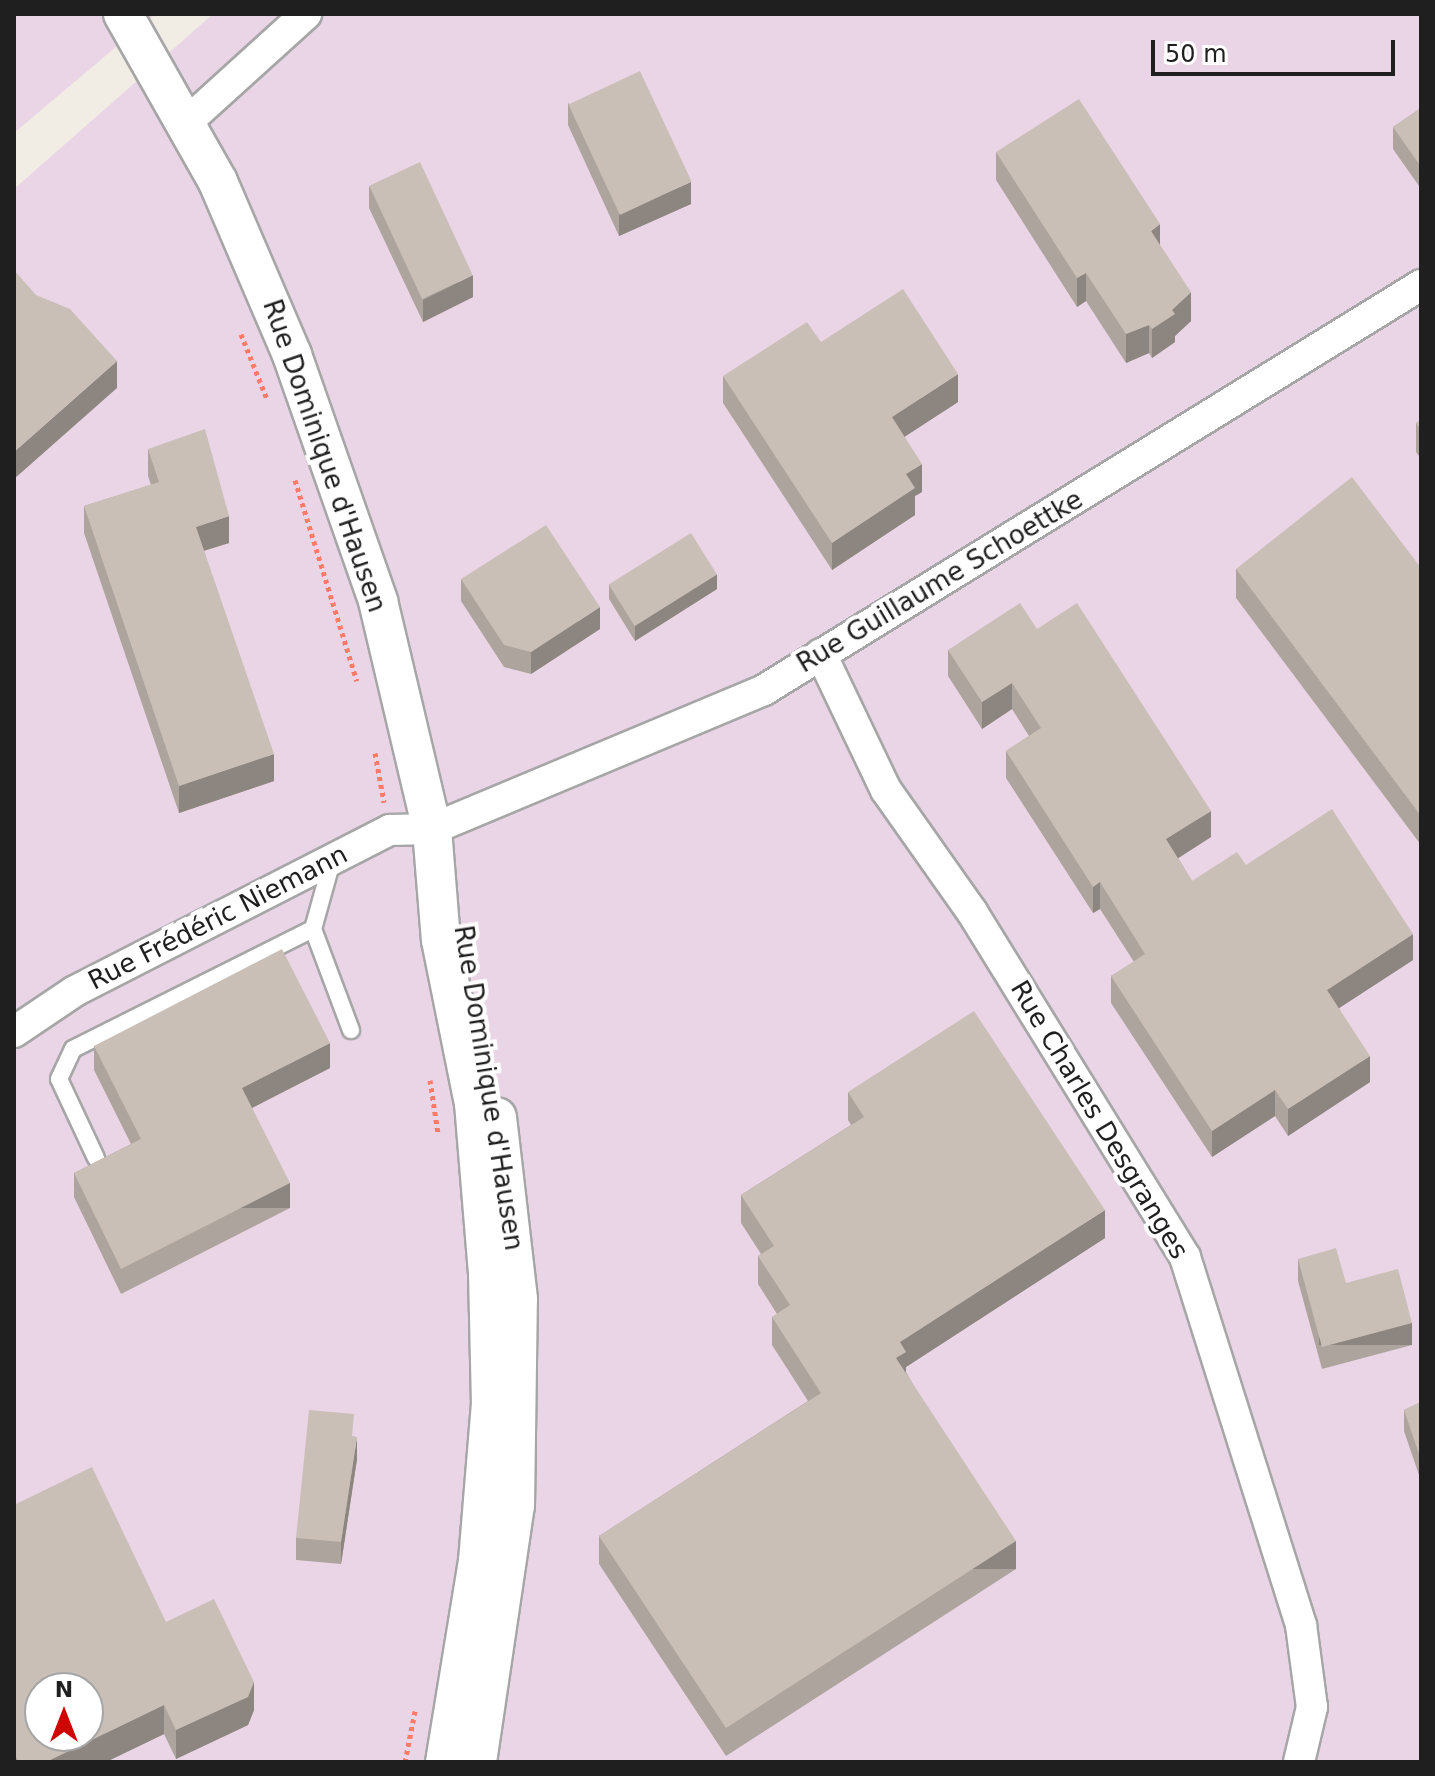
<!DOCTYPE html>
<html>
<head>
<meta charset="utf-8">
<style>
  body { margin:0 }
  #map { position:relative; width:1435px; height:1776px; overflow:hidden; background:#f1ede4; font-family:"DejaVu Sans",sans-serif }
  div>[style] { position:absolute }
  [style*='--x'] { left:calc(var(--x)*1px); top:calc(var(--y)*1px); width:calc(var(--w)*1px); rotate:calc(var(--a)*1deg) }
  .industrial>* { inset:0; background:#ead5e6 }
  .path>* { height:5px; margin-top:-2.5px; transform-origin:0; background:repeating-linear-gradient(90deg,#ff7a67 0 4px,transparent 0 8px) }
  .roads { filter:drop-shadow(2px 0 #a6a6a6) drop-shadow(-2px 0 #a6a6a6) drop-shadow(0 2px #a6a6a6) drop-shadow(0 -2px #a6a6a6) }
  .service>* { height:16px; margin:-8px; padding:0 8px; transform-origin:8px; border-radius:8px; background:#fff }
  .minor>* { height:30px; margin:-15px; padding:0 15px; transform-origin:15px; border-radius:15px; background:#fff }
  .tertiary>* { height:38px; margin:-19px; padding:0 19px; transform-origin:19px; border-radius:19px; background:#fff }
  .wall>* { inset:0; background:#ada49d }
  .shaded-wall>* { inset:0; background:#8d8680; transform-origin:0 0 }
  .building>* { inset:0; background:#c9bfb7; transform-origin:0 0 }
  span { translate:-50% -50%; white-space:nowrap; text-align:center; line-height:1.15; -webkit-text-stroke:8px #fff; paint-order:stroke }
  .street-label { font-size:26px; color:#1f1f1f }
  .frame { position:absolute; inset:0; border:16px solid #1f1f1f; pointer-events:none }
  .north { position:absolute; left:24px; top:1672px; width:80px; height:80px; box-sizing:border-box; background:#fff; border:2px solid #a5a5a5; border-radius:50%; rotate:0deg; font-size:22px; font-weight:700; line-height:32px; text-align:center; color:#1f1f1f }
  .north::after { content:''; display:block; margin:auto; width:28px; height:36px; background:#ce0500; clip-path:polygon(50% 0,100% 100%,50% 72%,0 100%) }
  .scale { position:absolute; left:1151px; top:40px; width:244px; height:36px; box-sizing:border-box; border:4px solid #1f1f1f; border-top:0; padding-left:10px; font-size:24px; line-height:28px; white-space:nowrap; color:#1f1f1f; -webkit-text-stroke:6px #fff; paint-order:stroke }
</style>
</head>
<body>
<div id="map">
  <div class="industrial">
    <div style="clip-path:polygon(14px 14px,155px 14px,14px 133px)"></div>
    <div style="clip-path:polygon(evenodd,213px 14px,1421px 14px,1421px 1762px,14px 1762px,14px 189px,213px 14px,40px 1688px,88px 1688px,88px 1736px,40px 1736px,40px 1688px)"></div>
  </div>
  <div class="path">
    <div style="--x:241;--y:334;--w:70;--a:68.2"></div>
    <div style="--x:295;--y:480;--w:210;--a:72.9"></div>
    <div style="--x:375;--y:753;--w:50;--a:79.6"></div>
    <div style="--x:430;--y:1080;--w:54;--a:81.4"></div>
    <div style="--x:405;--y:1762;--w:52;--a:-78.9"></div>
  </div>
  <div class="roads">
    <div class="service">
      <div style="--x:313;--y:929;--w:108;--a:69.4"></div>
      <div style="--x:96;--y:1158;--w:87;--a:-115.1"></div>
      <div style="--x:59;--y:1079;--w:33;--a:-65"></div>
      <div style="--x:73;--y:1049;--w:268;--a:-26.6"></div>
      <div style="--x:313;--y:929;--w:71;--a:-74.4"></div>
    </div>
    <div class="minor">
      <div style="--x:187;--y:122;--w:161;--a:-42.2"></div>
      <div style="--x:821;--y:654;--w:151;--a:64.5"></div>
      <div style="--x:886;--y:790;--w:149;--a:54.8"></div>
      <div style="--x:972;--y:912;--w:405;--a:58.3"></div>
      <div style="--x:1185;--y:1257;--w:386;--a:72.5"></div>
      <div style="--x:1301;--y:1625;--w:83;--a:82.4"></div>
      <div style="--x:1312;--y:1707;--w:57;--a:103.3"></div>
      <div style="--x:14;--y:1032;--w:73;--a:-33.9"></div>
      <div style="--x:75;--y:991;--w:354;--a:-27.1"></div>
      <div style="--x:390;--y:830;--w:42;--a:-1.4"></div>
      <div style="--x:432;--y:829;--w:360;--a:-22.7"></div>
      <div style="--x:764;--y:690;--w:772;--a:-31.65"></div>
    </div>
    <div class="tertiary">
      <div style="--x:123;--y:14;--w:193;--a:60.5"></div>
      <div style="--x:218;--y:182;--w:188;--a:66.8"></div>
      <div style="--x:292;--y:355;--w:261;--a:70.7"></div>
      <div style="--x:378;--y:601;--w:234;--a:76.7"></div>
      <div style="--x:432;--y:829;--w:111;--a:85.4"></div>
      <div style="--x:441;--y:940;--w:166;--a:78.6"></div>
      <div style="--x:474;--y:1103;--w:171;--a:85.3"></div>
      <div style="--x:488;--y:1273;--w:130;--a:88.7"></div>
      <div style="--x:491;--y:1403;--w:159;--a:94.7"></div>
      <div style="--x:478;--y:1561;--w:204;--a:99.3"></div>
      <div style="--x:477;--y:1762;--w:259;--a:-81.6"></div>
      <div style="--x:515;--y:1506;--w:207;--a:-89.2"></div>
      <div style="--x:518;--y:1299;--w:183;--a:-96.6"></div>
    </div>
  </div>
  <div class="wall">
    <div style="clip-path:polygon(568px 103px,691px 204px,619px 236px,568px 125px)"></div>
    <div style="clip-path:polygon(1421px 108px,1419px 186px,1393px 149px,1393px 127px)"></div>
    <div style="clip-path:polygon(996px 152px,1160px 245px,1191px 321px,1175px 336px,1175px 342px,1152px 358px,1149px 353px,1126px 363px,1086px 301px,1077px 307px,996px 180px)"></div>
    <div style="clip-path:polygon(369px 186px,473px 297px,423px 322px,369px 208px)"></div>
    <div style="clip-path:polygon(723px 376px,958px 402px,904px 437px,922px 492px,915px 496px,915px 515px,832px 570px,723px 403px)"></div>
    <div style="clip-path:polygon(1421px 420px,1421px 459px,1416px 452px,1416px 423px)"></div>
    <div style="clip-path:polygon(148px 449px,229px 543px,204px 551px,274px 781px,179px 813px,84px 533px,84px 506px,151px 485px,148px 476px)"></div>
    <div style="clip-path:polygon(1421px 568px,1421px 845px,1236px 598px,1236px 569px)"></div>
    <div style="clip-path:polygon(461px 579px,600px 629px,531px 674px,504px 667px,461px 601px)"></div>
    <div style="clip-path:polygon(609px 584px,717px 589px,635px 641px,609px 599px)"></div>
    <div style="clip-path:polygon(1037px 629px,1211px 837px,1178px 858px,1192px 881px,1246px 865px,1413px 960px,1339px 1008px,1370px 1082px,1288px 1136px,1275px 1116px,1212px 1157px,1111px 1003px,1111px 976px,1134px 962px,1100px 909px,1093px 913px,1006px 778px,1006px 751px,1029px 736px,1012px 709px,982px 729px,948px 676px,948px 650px)"></div>
    <div style="clip-path:polygon(94px 1046px,330px 1068px,252px 1108px,290px 1208px,121px 1294px,74px 1197px,74px 1173px,131px 1144px,94px 1070px)"></div>
    <div style="clip-path:polygon(848px 1092px,1105px 1238px,906px 1367px,906px 1372px,1016px 1569px,726px 1756px,599px 1564px,599px 1536px,808px 1401px,772px 1345px,772px 1317px,777px 1314px,758px 1284px,758px 1256px,761px 1254px,741px 1223px,741px 1195px,851px 1125px,848px 1120px)"></div>
    <div style="clip-path:polygon(1298px 1259px,1346px 1283px,1412px 1345px,1322px 1369px,1298px 1281px)"></div>
    <div style="clip-path:polygon(1421px 1402px,1421px 1481px,1404px 1431px,1404px 1410px)"></div>
    <div style="clip-path:polygon(354px 1436px,357px 1459px,341px 1564px,296px 1560px,296px 1538px)"></div>
    <div style="clip-path:polygon(14px 1505px,166px 1622px,254px 1710px,248px 1725px,176px 1759px,164px 1734px,106px 1762px,14px 1762px)"></div>
  </div>
  <div class="shaded-wall">
    <div style="left:1421px;top:163px;width:22px;height:2px;rotate:90deg"></div>
    <div style="clip-path:polygon(691px 182px,691px 204px,619px 236px,619px 214px)"></div>
    <div style="clip-path:polygon(1160px 224px,1160px 253px,1151px 231px)"></div>
    <div style="clip-path:polygon(1086px 273px,1086px 301px,1077px 307px,1077px 278px)"></div>
    <div style="clip-path:polygon(473px 275px,473px 297px,423px 322px,423px 300px)"></div>
    <div style="clip-path:polygon(1191px 292px,1191px 321px,1175px 336px,1175px 342px,1152px 358px,1152px 329px)"></div>
    <div style="clip-path:polygon(1149px 325px,1149px 353px,1126px 363px,1126px 334px)"></div>
    <div style="clip-path:polygon(117px 361px,117px 388px,14px 479px,14px 452px)"></div>
    <div style="clip-path:polygon(958px 374px,958px 402px,892px 445px,892px 417px)"></div>
    <div style="clip-path:polygon(922px 464px,922px 492px,915px 496px,915px 515px,832px 570px,832px 543px,906px 474px)"></div>
    <div style="clip-path:polygon(229px 516px,229px 543px,196px 553px,196px 527px)"></div>
    <div style="clip-path:polygon(717px 574px,717px 589px,635px 641px,635px 626px)"></div>
    <div style="clip-path:polygon(600px 607px,600px 629px,531px 674px,531px 652px)"></div>
    <div style="clip-path:polygon(1012px 683px,1012px 709px,982px 729px,982px 702px)"></div>
    <div style="clip-path:polygon(274px 754px,274px 781px,179px 813px,179px 786px)"></div>
    <div style="clip-path:polygon(1211px 811px,1211px 837px,1166px 866px,1166px 839px)"></div>
    <div style="clip-path:polygon(1100px 882px,1100px 909px,1093px 913px,1093px 887px)"></div>
    <div style="clip-path:polygon(1413px 934px,1413px 960px,1327px 1016px,1327px 990px)"></div>
    <div style="clip-path:polygon(330px 1043px,330px 1068px,242px 1113px,242px 1088px)"></div>
    <div style="clip-path:polygon(1370px 1056px,1370px 1082px,1288px 1136px,1288px 1109px)"></div>
    <div style="clip-path:polygon(1275px 1090px,1275px 1116px,1212px 1157px,1212px 1131px)"></div>
    <div style="left:290px;top:1183px;width:25px;height:190px;rotate:90deg"></div>
    <div style="clip-path:polygon(1105px 1210px,1105px 1238px,906px 1367px,906px 1380px,896px 1358px,900px 1342px)"></div>
    <div style="left:1412px;top:1323px;width:22px;height:93px;rotate:90deg"></div>
    <div style="clip-path:polygon(357px 1437px,357px 1459px,341px 1564px,341px 1542px)"></div>
    <div style="left:1016px;top:1541px;width:28px;height:345px;rotate:90deg"></div>
    <div style="clip-path:polygon(254px 1682px,254px 1710px,248px 1725px,176px 1759px,176px 1730px)"></div>
    <div style="clip-path:polygon(164px 1705px,164px 1734px,106px 1762px,46px 1762px)"></div>
  </div>
  <div class="building">
    <div style="left:640px;top:71px;width:122px;height:79px;rotate:65deg"></div>
    <div style="clip-path:polygon(1079px 99px,1160px 224px,1151px 231px,1191px 292px,1172px 310px,1175px 314px,1152px 329px,1149px 325px,1126px 334px,1086px 273px,1077px 278px,996px 152px)"></div>
    <div style="clip-path:polygon(1421px 108px,1421px 163px,1419px 164px,1393px 127px)"></div>
    <div style="left:420px;top:162px;width:125px;height:56px;rotate:65deg"></div>
    <div style="clip-path:polygon(14px 270px,36px 295px,70px 309px,117px 361px,14px 452px)"></div>
    <div style="clip-path:polygon(903px 289px,958px 374px,892px 417px,922px 464px,906px 474px,915px 488px,832px 543px,723px 376px,807px 322px,821px 342px)"></div>
    <div style="clip-path:polygon(1421px 420px,1421px 431px,1416px 423px)"></div>
    <div style="clip-path:polygon(205px 429px,229px 516px,196px 527px,274px 754px,179px 786px,84px 506px,159px 482px,148px 449px)"></div>
    <div style="clip-path:polygon(1352px 477px,1421px 568px,1421px 816px,1236px 569px)"></div>
    <div style="clip-path:polygon(546px 525px,600px 607px,531px 652px,504px 645px,461px 579px)"></div>
    <div style="left:691px;top:533px;width:49px;height:97px;rotate:58deg"></div>
    <div style="clip-path:polygon(1020px 603px,1037px 629px,1077px 603px,1211px 811px,1166px 839px,1192px 881px,1237px 852px,1246px 865px,1332px 809px,1413px 934px,1327px 990px,1370px 1056px,1288px 1109px,1275px 1090px,1212px 1131px,1111px 976px,1145px 954px,1100px 882px,1093px 887px,1006px 751px,1041px 728px,1012px 683px,982px 702px,948px 650px)"></div>
    <div style="clip-path:polygon(282px 949px,330px 1043px,242px 1088px,290px 1183px,121px 1269px,74px 1173px,141px 1139px,94px 1046px)"></div>
    <div style="clip-path:polygon(974px 1011px,1105px 1210px,900px 1342px,906px 1352px,896px 1358px,1016px 1541px,726px 1728px,599px 1536px,821px 1393px,772px 1317px,790px 1305px,758px 1256px,774px 1246px,741px 1195px,864px 1117px,848px 1092px)"></div>
    <div style="clip-path:polygon(1336px 1248px,1346px 1283px,1398px 1269px,1412px 1323px,1322px 1347px,1298px 1259px)"></div>
    <div style="clip-path:polygon(1421px 1402px,1421px 1460px,1404px 1410px)"></div>
    <div style="clip-path:polygon(309px 1410px,354px 1414px,352px 1436px,357px 1437px,341px 1542px,296px 1538px)"></div>
    <div style="clip-path:polygon(evenodd,92px 1467px,166px 1622px,214px 1599px,254px 1682px,248px 1697px,176px 1730px,164px 1705px,46px 1762px,19px 1762px,14px 1753px,14px 1505px,92px 1467px,40px 1688px,88px 1688px,88px 1736px,40px 1736px,40px 1688px)"></div>
  </div>
  <div class="street-label">
    <span style="left:324px;top:456px;rotate:71deg">Rue Dominique d'Hausen</span>
    <span style="left:940px;top:582px;rotate:-31deg">Rue Guillaume Schoettke</span>
    <span style="left:218px;top:918px;rotate:-27deg">Rue Frédéric Niemann</span>
    <span style="left:488px;top:1088px;rotate:81deg">Rue Dominique d'Hausen</span>
    <span style="left:1099px;top:1120px;rotate:59deg">Rue Charles Desgranges</span>
  </div>
  <div class="frame"></div>
  <div class="north">N</div>
  <div class="scale">50 m</div>
</div>
</body>
</html>
